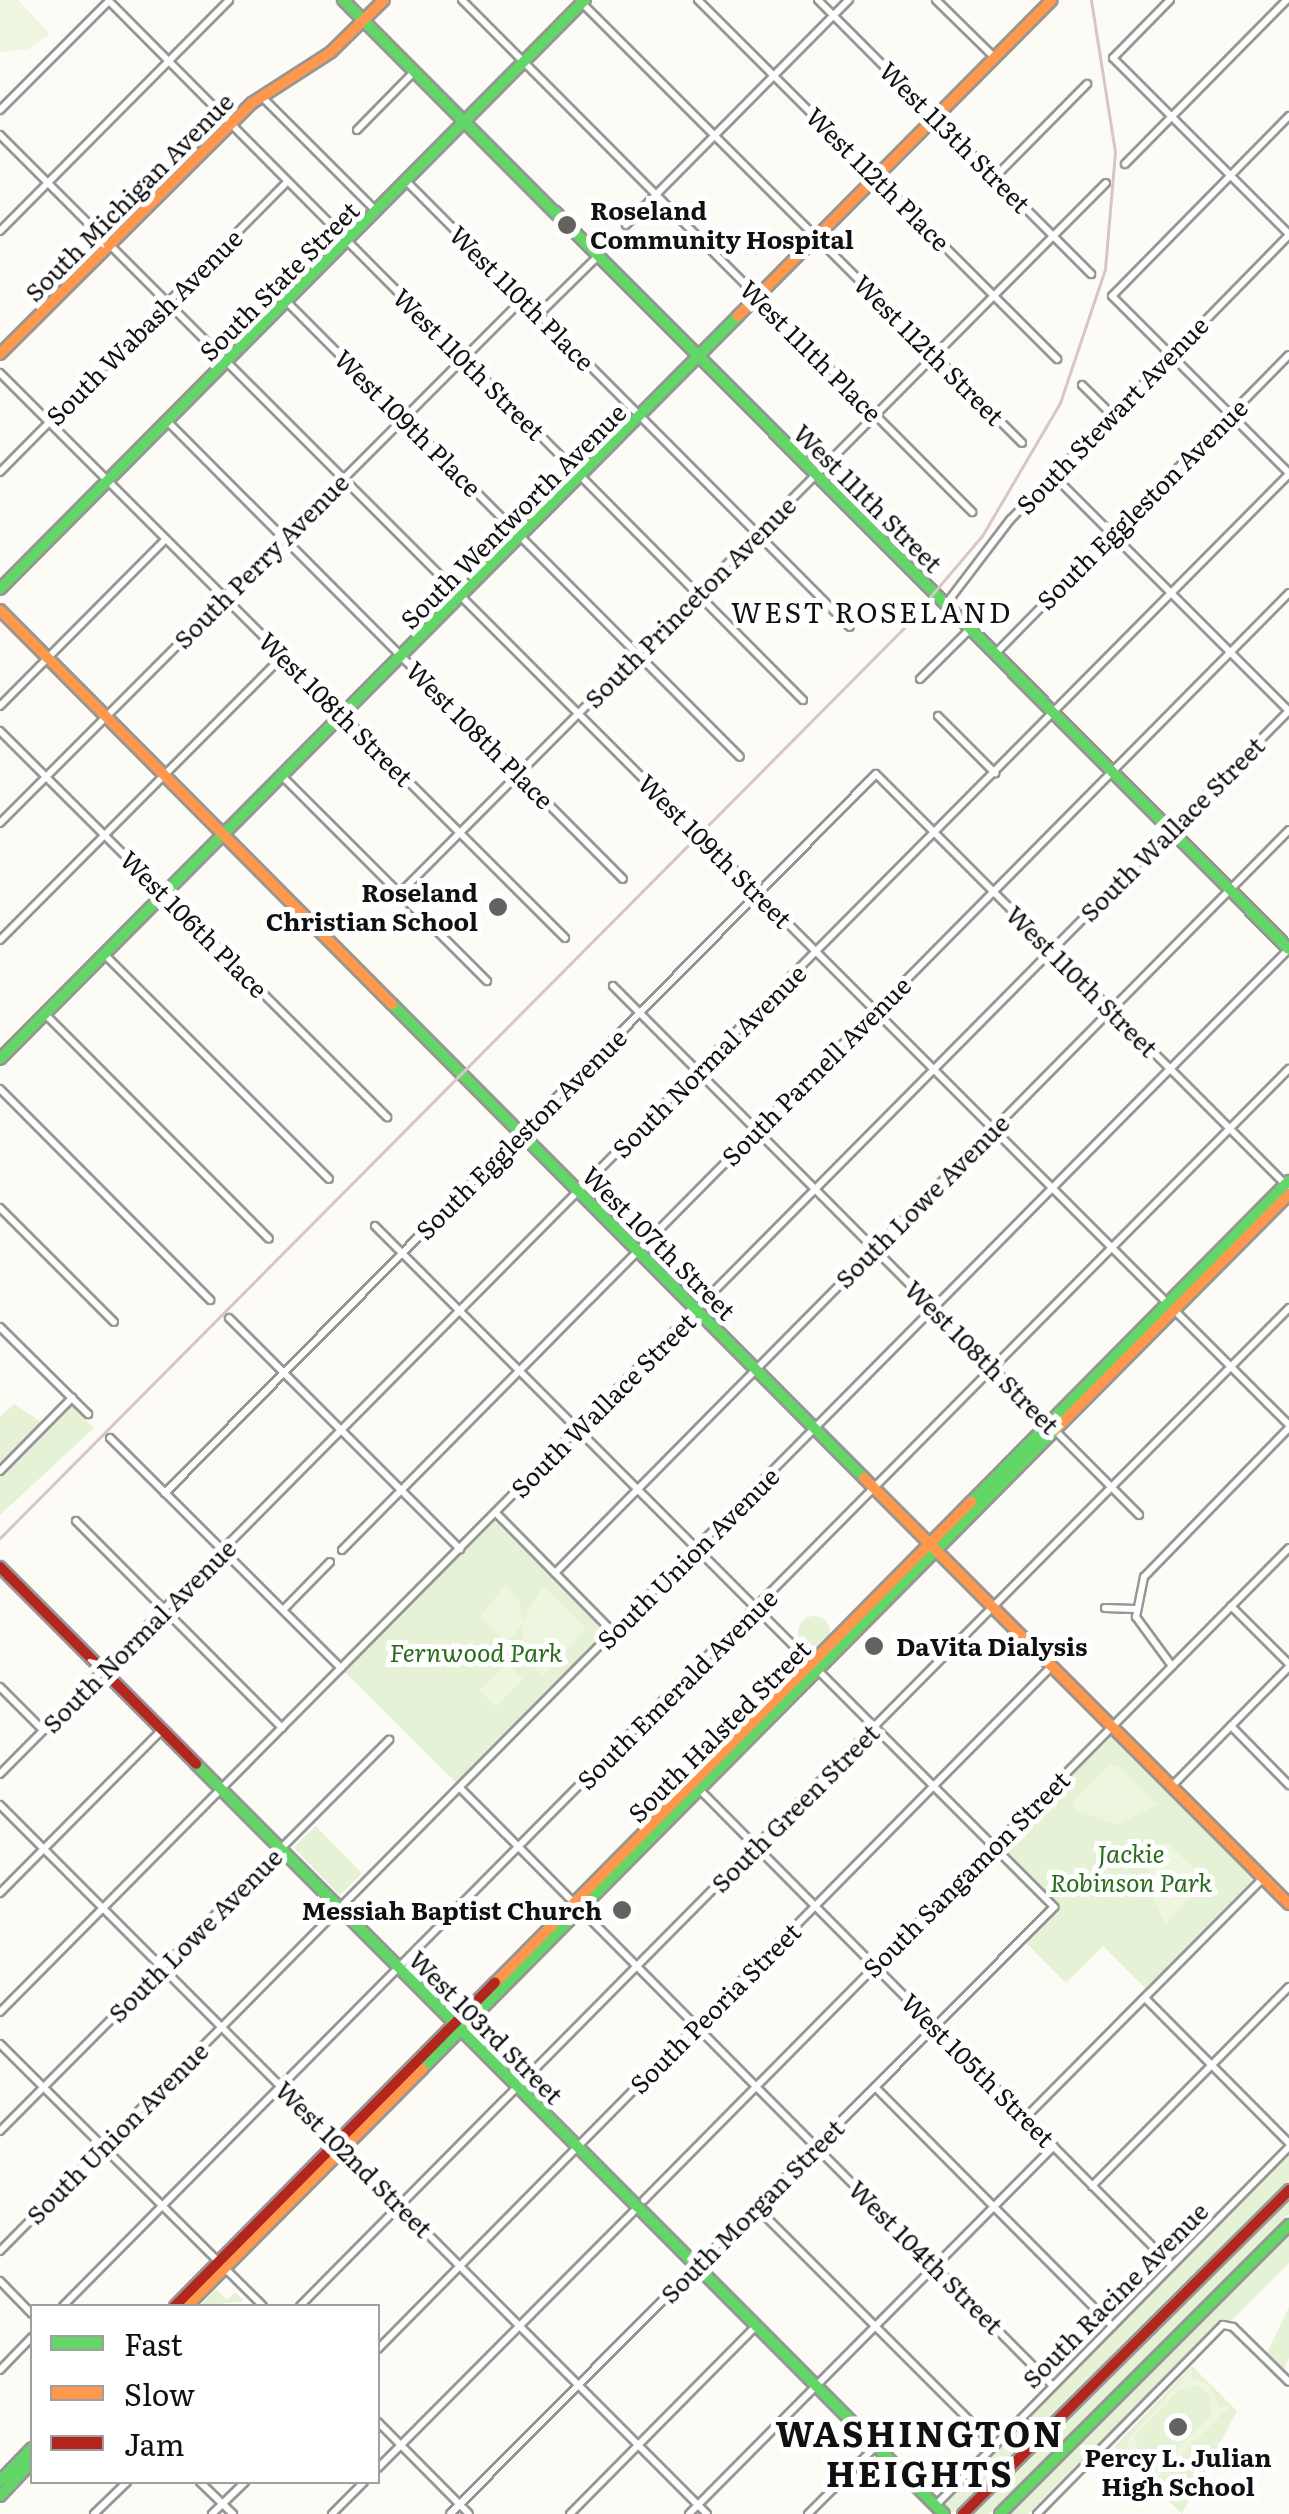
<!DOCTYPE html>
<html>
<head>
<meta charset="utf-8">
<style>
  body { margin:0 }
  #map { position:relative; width:1289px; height:2514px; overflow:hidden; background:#fcfbf6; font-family:Literata,serif }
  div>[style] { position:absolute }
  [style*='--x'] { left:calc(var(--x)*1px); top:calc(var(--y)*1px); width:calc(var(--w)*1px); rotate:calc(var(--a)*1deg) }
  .green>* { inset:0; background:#e5f2d5; transform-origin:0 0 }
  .round { border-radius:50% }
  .pitch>* { inset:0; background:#eff6df; transform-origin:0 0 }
  .roads { filter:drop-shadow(2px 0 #969694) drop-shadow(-2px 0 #969694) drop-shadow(0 2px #969694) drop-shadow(0 -2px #969694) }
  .street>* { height:6px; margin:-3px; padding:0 3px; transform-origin:3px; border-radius:3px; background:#fffefe }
  .fast>* { height:10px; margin:-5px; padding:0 5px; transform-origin:5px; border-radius:5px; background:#63d668 }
  .slow>* { height:10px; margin:-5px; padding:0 5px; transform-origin:5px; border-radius:5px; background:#ff974d }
  .jam>* { height:10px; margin:-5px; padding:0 5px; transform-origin:5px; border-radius:5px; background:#b3261e }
  .rail>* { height:2.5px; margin:-1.25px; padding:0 1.25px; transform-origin:1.25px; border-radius:1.25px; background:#d9c5c5 }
  .dots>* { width:28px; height:28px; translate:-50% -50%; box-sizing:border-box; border:5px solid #fff; border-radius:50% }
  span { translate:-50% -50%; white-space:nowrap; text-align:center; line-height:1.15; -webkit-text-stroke:10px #fff; paint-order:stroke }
  .street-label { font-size:25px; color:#101010 }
  .poi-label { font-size:25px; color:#101010; font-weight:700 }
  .left { translate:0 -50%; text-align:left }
  .right { translate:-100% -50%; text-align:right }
  .park-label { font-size:25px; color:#2a6b1d; font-style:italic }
  .neighbourhood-label { font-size:28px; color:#101010; letter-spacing:2.5px }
  .district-label { font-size:35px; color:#101010; font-weight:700; letter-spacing:2.5px }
  .legend { position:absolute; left:30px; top:2304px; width:350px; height:180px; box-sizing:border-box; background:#fff; border:2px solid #9f9f9f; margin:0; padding:12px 18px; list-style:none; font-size:30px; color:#101010 }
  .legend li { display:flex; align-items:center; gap:20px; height:50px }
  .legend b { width:50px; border:2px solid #9f9f9f }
</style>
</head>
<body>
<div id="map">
  <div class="green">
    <div style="clip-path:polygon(14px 1404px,49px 1427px,71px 1405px,94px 1428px,0 1515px,0 1417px)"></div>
    <div style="left:496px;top:1519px;width:159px;height:215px;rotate:45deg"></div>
    <div class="round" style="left:798px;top:1616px;width:32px;height:32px"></div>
    <div style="clip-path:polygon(1111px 1735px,1255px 1877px,1146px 1989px,1103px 1946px,1066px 1983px,1025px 1942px,1058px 1906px,1001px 1845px)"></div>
    <div style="left:316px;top:1826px;width:66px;height:31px;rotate:46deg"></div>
    <div style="clip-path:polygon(1289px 2153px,1289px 2180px,953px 2513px,943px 2503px)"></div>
    <div style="clip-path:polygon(1289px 2201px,1289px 2214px,989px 2514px,974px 2514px)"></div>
    <div style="clip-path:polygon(1289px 2235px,1289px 2263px,1231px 2321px,1216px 2325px,1028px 2514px,1011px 2514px)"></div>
    <div style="clip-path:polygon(216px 2289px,227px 2300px,235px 2292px,244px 2301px,200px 2306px)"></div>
    <div style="clip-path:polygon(1289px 2307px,1289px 2358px,1283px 2371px,1266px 2355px)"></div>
    <div style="clip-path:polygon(1192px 2366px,1237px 2411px,1182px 2514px,1114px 2447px)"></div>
  </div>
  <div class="pitch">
    <div style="clip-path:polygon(0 0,18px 0,50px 34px,28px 49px,0 52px)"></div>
    <div style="clip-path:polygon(506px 1584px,520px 1604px,522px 1622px,543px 1586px,586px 1628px,542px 1677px,524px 1650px,522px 1623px,508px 1644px,480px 1617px)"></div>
    <div style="left:507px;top:1663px;width:23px;height:39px;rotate:45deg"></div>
    <div style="clip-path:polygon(1110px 1765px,1118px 1765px,1157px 1805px,1118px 1825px,1078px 1811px,1071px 1804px)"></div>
    <div style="clip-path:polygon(1166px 1842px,1204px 1879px,1166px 1924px,1146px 1886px,1151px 1861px)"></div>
    <div style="clip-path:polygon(evenodd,1192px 2369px,1191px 2379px,1208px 2384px,1220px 2407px,1229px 2407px,1153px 2482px,1154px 2472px,1131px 2460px,1127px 2441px,1192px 2369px,1194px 2385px,1210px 2394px,1211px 2415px,1164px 2463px,1142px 2462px,1134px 2437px,1178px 2391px,1194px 2385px)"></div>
  </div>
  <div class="roads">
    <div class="street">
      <div style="--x:462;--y:0;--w:723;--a:45.11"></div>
      <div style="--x:698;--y:0;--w:508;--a:45"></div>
      <div style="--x:818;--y:0;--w:387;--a:45.1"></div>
      <div style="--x:936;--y:0;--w:83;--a:44.5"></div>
      <div style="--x:1170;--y:0;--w:81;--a:134.5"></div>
      <div style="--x:1113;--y:58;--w:249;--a:45"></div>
      <div style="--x:109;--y:1;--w:985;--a:45.21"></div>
      <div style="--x:580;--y:1;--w:625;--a:45"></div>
      <div style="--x:262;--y:97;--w:161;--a:45"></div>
      <div style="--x:0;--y:110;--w:154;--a:-45"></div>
      <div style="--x:1289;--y:116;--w:252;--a:134.5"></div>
      <div style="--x:1112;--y:296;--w:250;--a:45"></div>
      <div style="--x:357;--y:130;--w:81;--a:-45.5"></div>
      <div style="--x:0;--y:135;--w:1824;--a:45.02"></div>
      <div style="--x:1125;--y:164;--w:231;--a:-45.4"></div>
      <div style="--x:995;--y:177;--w:131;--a:-45.3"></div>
      <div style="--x:406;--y:181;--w:629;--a:45.13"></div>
      <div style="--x:626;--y:225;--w:317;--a:-45.3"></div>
      <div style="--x:0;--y:231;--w:325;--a:-45.2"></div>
      <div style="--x:286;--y:301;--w:643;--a:45.13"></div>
      <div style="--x:538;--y:315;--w:84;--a:-44.5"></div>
      <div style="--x:0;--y:373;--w:799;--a:45"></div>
      <div style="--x:1082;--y:385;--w:42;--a:45"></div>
      <div style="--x:167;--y:421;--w:646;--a:45.13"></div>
      <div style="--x:0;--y:472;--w:408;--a:-45.3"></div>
      <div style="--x:1053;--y:475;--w:334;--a:45"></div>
      <div style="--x:946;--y:604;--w:106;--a:-52.7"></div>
      <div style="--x:1010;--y:520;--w:399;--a:-45.6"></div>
      <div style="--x:995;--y:654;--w:419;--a:-45.5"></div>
      <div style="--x:920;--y:679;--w:71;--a:-45"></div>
      <div style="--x:0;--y:706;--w:235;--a:-45.2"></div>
      <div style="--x:938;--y:716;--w:81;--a:45"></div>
      <div style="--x:0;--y:731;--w:547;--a:44.93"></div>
      <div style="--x:282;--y:776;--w:290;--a:45"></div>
      <div style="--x:0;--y:823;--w:740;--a:-45.05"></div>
      <div style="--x:400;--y:893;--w:1001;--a:-45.16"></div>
      <div style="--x:0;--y:940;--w:401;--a:-45.1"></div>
      <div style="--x:104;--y:954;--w:318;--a:45"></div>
      <div style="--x:613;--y:986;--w:746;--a:45.16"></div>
      <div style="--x:45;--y:1014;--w:317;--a:45.1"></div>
      <div style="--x:0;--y:1089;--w:298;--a:45.1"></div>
      <div style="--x:0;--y:1208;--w:161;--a:45"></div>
      <div style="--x:375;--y:1226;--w:962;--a:45.08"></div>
      <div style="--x:1054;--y:1907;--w:856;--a:134.86"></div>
      <div style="--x:229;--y:1318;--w:327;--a:45"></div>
      <div style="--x:0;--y:1327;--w:124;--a:44.7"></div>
      <div style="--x:110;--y:1438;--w:326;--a:44.9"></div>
      <div style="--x:0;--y:1471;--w:103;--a:-45.4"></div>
      <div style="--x:165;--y:1493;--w:1011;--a:-45.32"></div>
      <div style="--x:876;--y:774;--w:582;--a:45.07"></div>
      <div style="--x:496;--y:1513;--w:168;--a:45.5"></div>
      <div style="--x:76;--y:1521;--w:292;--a:45.1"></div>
      <div style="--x:342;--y:1550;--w:1346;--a:-45.3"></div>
      <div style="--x:555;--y:1573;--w:1044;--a:-45.35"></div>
      <div style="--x:1231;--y:1606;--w:82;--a:45"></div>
      <div style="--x:1105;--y:1608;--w:30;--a:2"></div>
      <div style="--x:283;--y:1610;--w:67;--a:-45.6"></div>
      <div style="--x:1172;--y:1666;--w:61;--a:-126.3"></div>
      <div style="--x:1136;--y:1617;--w:41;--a:-78.7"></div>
      <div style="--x:1144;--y:1577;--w:208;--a:-45.8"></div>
      <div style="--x:0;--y:1687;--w:61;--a:45"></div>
      <div style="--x:1231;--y:1726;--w:83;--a:45.5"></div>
      <div style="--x:0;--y:1774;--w:1831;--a:-45.24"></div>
      <div style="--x:1172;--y:1786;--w:167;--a:-45.5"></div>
      <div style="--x:460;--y:1788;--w:842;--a:45.24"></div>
      <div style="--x:700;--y:1790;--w:670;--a:45.24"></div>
      <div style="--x:0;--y:1805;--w:1001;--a:45.08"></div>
      <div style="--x:0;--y:1893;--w:230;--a:-45.2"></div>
      <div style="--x:1145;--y:1998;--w:204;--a:45.2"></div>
      <div style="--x:0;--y:2012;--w:1831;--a:-45.27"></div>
      <div style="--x:0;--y:2044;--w:371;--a:44.9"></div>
      <div style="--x:875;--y:2087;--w:337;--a:45.2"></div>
      <div style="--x:1025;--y:2118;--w:338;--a:-45.2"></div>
      <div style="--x:0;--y:2131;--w:552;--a:-45.15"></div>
      <div style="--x:1092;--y:2186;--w:280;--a:-45.3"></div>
      <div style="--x:644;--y:2200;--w:917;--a:-45.31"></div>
      <div style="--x:756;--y:2207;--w:338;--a:45"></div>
      <div style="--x:0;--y:2251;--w:1832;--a:-45.29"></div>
      <div style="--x:0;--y:2281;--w:46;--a:45.9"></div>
      <div style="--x:63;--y:2306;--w:1742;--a:-45.26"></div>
      <div style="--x:300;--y:2306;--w:1405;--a:-45.26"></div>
      <div style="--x:378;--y:2349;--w:960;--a:-45.38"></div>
      <div style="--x:0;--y:2370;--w:46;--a:-45.9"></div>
      <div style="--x:378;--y:2422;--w:129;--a:45.3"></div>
      <div style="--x:378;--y:2468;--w:368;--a:-45.1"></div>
      <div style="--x:200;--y:2482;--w:46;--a:44.1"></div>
      <div style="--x:935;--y:2506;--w:504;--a:-45.4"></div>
      <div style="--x:94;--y:2514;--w:46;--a:-44.1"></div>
      <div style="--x:212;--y:2514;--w:46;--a:-44.1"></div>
      <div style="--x:332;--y:2514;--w:45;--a:-45"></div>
      <div style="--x:570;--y:2514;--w:264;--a:-45.3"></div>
      <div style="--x:689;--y:2514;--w:518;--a:-45.23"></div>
      <div style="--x:808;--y:2514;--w:96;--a:-45"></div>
      <div style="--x:1037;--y:2514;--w:265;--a:-45.5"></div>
      <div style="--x:1223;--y:2325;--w:10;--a:11"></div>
      <div style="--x:1233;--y:2327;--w:78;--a:44.5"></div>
    </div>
    <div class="fast">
      <div style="--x:343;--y:0;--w:302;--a:45.1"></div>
      <div style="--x:555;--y:212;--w:1040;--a:45.12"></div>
      <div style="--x:0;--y:589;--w:830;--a:-45.2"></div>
      <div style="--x:392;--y:1004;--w:669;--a:45.12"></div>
      <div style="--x:0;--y:1059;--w:1047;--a:-45.19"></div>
      <div style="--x:971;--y:1502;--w:452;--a:-45.3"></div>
      <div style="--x:196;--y:1764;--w:1059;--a:45.08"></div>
      <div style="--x:422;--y:2069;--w:901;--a:-45.27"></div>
      <div style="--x:0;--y:2481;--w:46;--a:-45.9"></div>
      <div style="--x:0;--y:2496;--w:47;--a:-46.7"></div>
      <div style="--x:1000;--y:2514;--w:409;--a:-45"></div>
    </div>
    <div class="slow">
      <div style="--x:738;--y:316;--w:445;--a:-45.2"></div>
      <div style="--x:0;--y:354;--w:356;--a:-44.9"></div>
      <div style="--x:252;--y:103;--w:94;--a:-32.8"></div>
      <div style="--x:331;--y:52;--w:74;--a:-44.5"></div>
      <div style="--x:0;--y:610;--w:556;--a:45.15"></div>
      <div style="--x:1056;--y:1429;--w:331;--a:-45.2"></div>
      <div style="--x:864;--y:1478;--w:602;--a:45.07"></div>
      <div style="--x:495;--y:1983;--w:677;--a:-45.3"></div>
      <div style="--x:187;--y:2306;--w:334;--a:-45.2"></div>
    </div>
    <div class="jam">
      <div style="--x:0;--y:1567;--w:278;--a:45.1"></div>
      <div style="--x:175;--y:2306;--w:455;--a:-45.3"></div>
      <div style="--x:963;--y:2514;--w:460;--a:-44.8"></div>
    </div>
  </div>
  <div class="rail">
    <div style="--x:0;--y:1538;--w:1281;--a:-45.19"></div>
    <div style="--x:903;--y:629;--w:122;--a:-49.7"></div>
    <div style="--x:982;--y:536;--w:154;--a:-59.6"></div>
    <div style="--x:1060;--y:403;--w:141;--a:-71.4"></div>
    <div style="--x:1105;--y:269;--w:117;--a:-85.1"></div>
    <div style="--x:1115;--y:152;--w:154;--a:-99"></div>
  </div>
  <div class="dots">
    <div style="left:567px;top:225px;background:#636260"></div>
    <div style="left:498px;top:907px;background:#636260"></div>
    <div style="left:874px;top:1646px;background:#636260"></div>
    <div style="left:622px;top:1910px;background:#636260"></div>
    <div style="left:1178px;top:2427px;background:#636260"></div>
  </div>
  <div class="street-label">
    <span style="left:955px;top:137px;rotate:45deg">West 113th Street</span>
    <span style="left:878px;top:179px;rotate:45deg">West 112th Place</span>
    <span style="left:129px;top:197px;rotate:-45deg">South Michigan Avenue</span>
    <span style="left:279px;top:281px;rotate:-45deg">South State Street</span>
    <span style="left:522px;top:298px;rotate:45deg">West 110th Place</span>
    <span style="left:144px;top:327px;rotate:-45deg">South Wabash Avenue</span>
    <span style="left:929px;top:350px;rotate:45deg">West 112th Street</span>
    <span style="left:811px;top:351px;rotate:45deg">West 111th Place</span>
    <span style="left:469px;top:364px;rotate:45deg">West 110th Street</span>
    <span style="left:1112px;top:415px;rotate:-46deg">South Stewart Avenue</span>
    <span style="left:408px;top:423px;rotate:45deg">West 109th Place</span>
    <span style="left:868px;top:498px;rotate:45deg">West 111th Street</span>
    <span style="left:1142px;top:504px;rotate:-45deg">South Eggleston Avenue</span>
    <span style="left:513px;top:516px;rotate:-45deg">South Wentworth Avenue</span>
    <span style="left:261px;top:561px;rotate:-45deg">South Perry Avenue</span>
    <span style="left:690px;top:602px;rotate:-45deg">South Princeton Avenue</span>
    <span style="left:336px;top:709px;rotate:45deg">West 108th Street</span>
    <span style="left:480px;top:735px;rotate:45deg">West 108th Place</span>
    <span style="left:1172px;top:829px;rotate:-45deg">South Wallace Street</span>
    <span style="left:715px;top:851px;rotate:45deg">West 109th Street</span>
    <span style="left:194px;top:924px;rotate:45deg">West 106th Place</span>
    <span style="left:1082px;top:981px;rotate:45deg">West 110th Street</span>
    <span style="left:709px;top:1061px;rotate:-45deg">South Normal Avenue</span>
    <span style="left:816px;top:1071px;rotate:-45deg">South Parnell Avenue</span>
    <span style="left:521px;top:1134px;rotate:-45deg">South Eggleston Avenue</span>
    <span style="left:922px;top:1201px;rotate:-45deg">South Lowe Avenue</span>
    <span style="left:659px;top:1243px;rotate:45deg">West 107th Street</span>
    <span style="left:982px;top:1357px;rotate:45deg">West 108th Street</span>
    <span style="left:603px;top:1405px;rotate:-45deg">South Wallace Street</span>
    <span style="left:688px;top:1558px;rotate:-45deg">South Union Avenue</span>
    <span style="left:139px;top:1636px;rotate:-45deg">South Normal Avenue</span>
    <span style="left:677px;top:1689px;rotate:-45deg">South Emerald Avenue</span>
    <span style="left:719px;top:1731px;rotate:-45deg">South Halsted Street</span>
    <span style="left:795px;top:1808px;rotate:-45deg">South Green Street</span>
    <span style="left:966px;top:1874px;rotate:-45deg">South Sangamon Street</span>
    <span style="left:195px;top:1935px;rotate:-45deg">South Lowe Avenue</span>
    <span style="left:715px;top:2008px;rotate:-45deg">South Peoria Street</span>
    <span style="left:486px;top:2027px;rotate:45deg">West 103rd Street</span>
    <span style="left:978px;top:2070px;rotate:45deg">West 105th Street</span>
    <span style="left:117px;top:2133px;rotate:-45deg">South Union Avenue</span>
    <span style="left:354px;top:2159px;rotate:45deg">West 102nd Street</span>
    <span style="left:752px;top:2211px;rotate:-45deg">South Morgan Street</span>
    <span style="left:926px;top:2257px;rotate:45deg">West 104th Street</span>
    <span style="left:1115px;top:2295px;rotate:-45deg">South Racine Avenue</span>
  </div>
  <div class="poi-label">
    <span class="left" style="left:590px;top:225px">Roseland<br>Community Hospital</span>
    <span class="right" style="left:478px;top:907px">Roseland<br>Christian School</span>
    <span class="left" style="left:896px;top:1646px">DaVita Dialysis</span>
    <span class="right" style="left:602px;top:1910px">Messiah Baptist Church</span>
    <span style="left:1178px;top:2472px">Percy L. Julian<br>High School</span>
  </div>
  <div class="park-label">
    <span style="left:476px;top:1652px">Fernwood Park</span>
    <span style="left:1131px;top:1868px">Jackie<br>Robinson Park</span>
  </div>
  <div class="neighbourhood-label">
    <span style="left:872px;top:611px">WEST ROSELAND</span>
  </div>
  <div class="district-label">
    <span style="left:920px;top:2452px">WASHINGTON<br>HEIGHTS</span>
  </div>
  <ul class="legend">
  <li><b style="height:12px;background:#63d668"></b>Fast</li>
  <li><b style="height:12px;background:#ff974d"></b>Slow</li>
  <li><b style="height:12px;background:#b3261e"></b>Jam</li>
  </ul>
</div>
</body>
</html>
